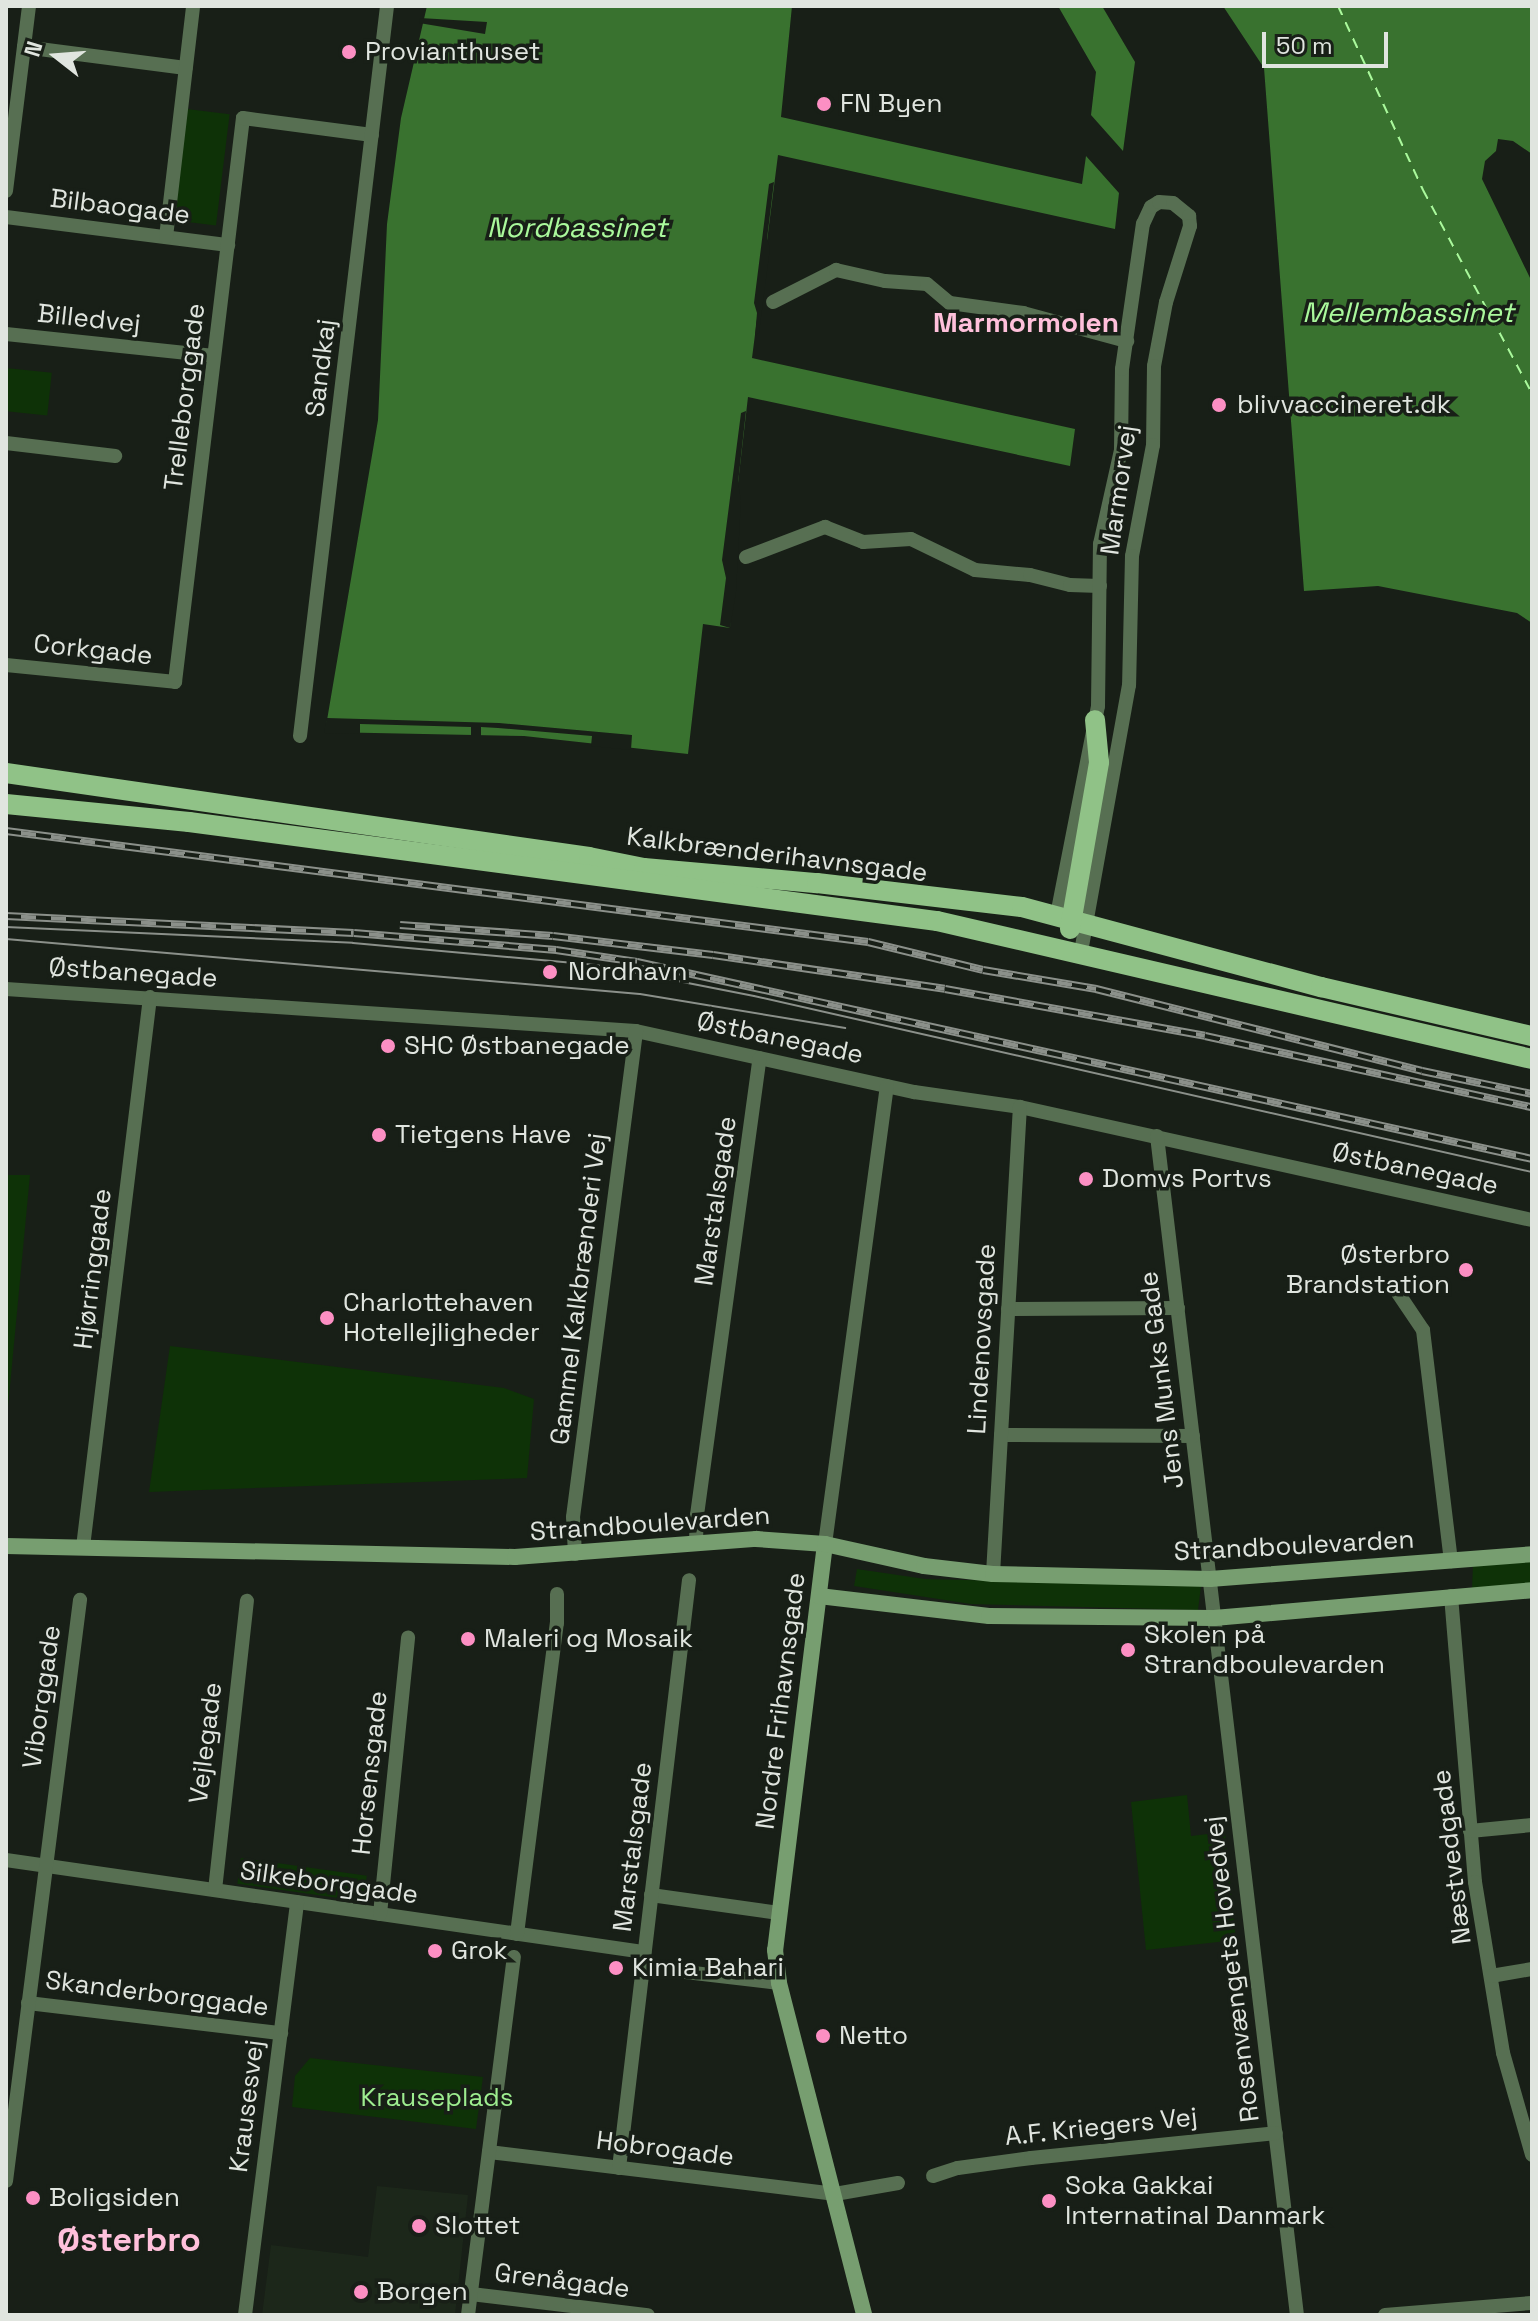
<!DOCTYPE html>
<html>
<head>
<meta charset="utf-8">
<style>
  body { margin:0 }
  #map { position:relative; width:1538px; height:2321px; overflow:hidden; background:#181f17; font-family:"Space Grotesk",sans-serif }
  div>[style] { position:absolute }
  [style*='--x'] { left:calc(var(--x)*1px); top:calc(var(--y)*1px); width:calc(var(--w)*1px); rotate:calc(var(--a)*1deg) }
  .built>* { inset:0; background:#1c271a }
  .green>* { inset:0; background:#0e3207; transform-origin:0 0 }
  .water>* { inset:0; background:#39722f }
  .pier>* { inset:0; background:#181f17 }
  .ferry>* { height:2px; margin-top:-1px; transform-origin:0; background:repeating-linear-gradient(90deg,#aaf99c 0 10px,transparent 0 18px) }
  .street>* { height:14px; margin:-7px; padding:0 7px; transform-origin:7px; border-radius:7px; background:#576f52 }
  .secondary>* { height:16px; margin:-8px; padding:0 8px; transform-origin:8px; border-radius:8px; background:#779e70 }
  .primary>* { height:20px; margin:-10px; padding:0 10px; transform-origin:10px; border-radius:10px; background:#90c287 }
  .tram>* { height:2px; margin:-1px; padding:0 1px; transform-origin:1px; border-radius:1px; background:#8b908a }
  .rail>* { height:8px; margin-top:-4px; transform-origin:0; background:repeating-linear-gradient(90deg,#181f17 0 15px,#8b908a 0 30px); box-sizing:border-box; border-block:2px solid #8b908a }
  .dots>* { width:22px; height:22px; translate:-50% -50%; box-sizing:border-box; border:4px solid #181f17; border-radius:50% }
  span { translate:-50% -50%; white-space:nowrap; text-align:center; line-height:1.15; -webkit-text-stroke:7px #181f17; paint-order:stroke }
  .poi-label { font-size:26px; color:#e0e5df }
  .left { translate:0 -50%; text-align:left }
  .right { translate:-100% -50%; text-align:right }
  .street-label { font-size:26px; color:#e0e5df }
  .park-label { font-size:26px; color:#9dec8f }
  .water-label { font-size:28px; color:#aaf99c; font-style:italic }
  .neighbourhood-label { font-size:28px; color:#ffc0db; font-weight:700 }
  .district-label { font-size:34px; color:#ffc0db; font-weight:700 }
  .frame { position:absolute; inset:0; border:8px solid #e0e5df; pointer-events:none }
  .north { position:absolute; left:16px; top:16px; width:80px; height:80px; -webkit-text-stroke:6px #181f17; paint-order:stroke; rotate:287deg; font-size:22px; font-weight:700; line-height:32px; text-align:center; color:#e0e5df }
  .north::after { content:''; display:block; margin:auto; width:28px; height:36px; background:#e0e5df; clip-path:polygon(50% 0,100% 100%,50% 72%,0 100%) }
  .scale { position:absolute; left:1262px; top:32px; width:126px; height:36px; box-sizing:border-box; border:4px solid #e0e5df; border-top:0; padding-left:10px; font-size:24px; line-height:28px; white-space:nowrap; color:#e0e5df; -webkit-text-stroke:6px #181f17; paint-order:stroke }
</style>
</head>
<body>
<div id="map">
  <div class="built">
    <div style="clip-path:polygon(377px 2186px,468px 2195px,455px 2315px,262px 2315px,271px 2245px,368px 2257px)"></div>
  </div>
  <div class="green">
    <div style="left:179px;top:108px;width:51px;height:112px;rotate:7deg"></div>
    <div style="left:6px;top:368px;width:46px;height:43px;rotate:6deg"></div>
    <div style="clip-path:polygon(6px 1175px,30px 1175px,6px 1428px)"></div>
    <div style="clip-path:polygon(170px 1346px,504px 1388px,534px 1399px,527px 1478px,149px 1492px)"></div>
    <div style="clip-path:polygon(1532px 1559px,1532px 1585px,1472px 1589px,1473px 1565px)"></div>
    <div style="clip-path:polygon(857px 1569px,925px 1579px,1201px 1586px,1198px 1610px,971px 1604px,854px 1586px)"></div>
    <div style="clip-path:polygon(1187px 1795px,1191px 1836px,1225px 1832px,1236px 1940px,1146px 1950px,1131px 1802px)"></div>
    <div style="left:241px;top:1858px;width:127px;height:26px;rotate:8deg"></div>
    <div style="clip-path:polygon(310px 2058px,483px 2077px,476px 2129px,292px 2107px,295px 2076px)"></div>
  </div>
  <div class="water">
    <div style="clip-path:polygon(427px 6px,792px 6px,781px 117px,1082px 184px,1086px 156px,1119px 193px,1115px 229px,778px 155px,752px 358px,1075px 429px,1070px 466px,748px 397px,738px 483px,730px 628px,703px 624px,688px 754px,524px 736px,325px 732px,378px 420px,387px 224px,401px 118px)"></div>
    <div style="clip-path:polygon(1058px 6px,1102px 6px,1135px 62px,1123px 151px,1091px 115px,1096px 72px)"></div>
    <div style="clip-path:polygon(1223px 6px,1532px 6px,1532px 154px,1513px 141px,1498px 139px,1496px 151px,1485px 161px,1482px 179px,1532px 282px,1532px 623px,1517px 613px,1378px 586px,1304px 591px,1264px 68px)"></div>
  </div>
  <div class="pier">
    <div style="clip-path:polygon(420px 18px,487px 22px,485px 34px,419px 23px)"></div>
    <div style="clip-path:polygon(774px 182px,767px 239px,770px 248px,759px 333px,755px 336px,757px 313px,754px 303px,769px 184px)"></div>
    <div style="clip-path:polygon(746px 411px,738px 483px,741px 500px,736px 592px,730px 628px,720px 625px,726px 578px,722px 560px,741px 413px)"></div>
    <div style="clip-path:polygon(327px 718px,499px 723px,632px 735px,631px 750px,591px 746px,592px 736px,498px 728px,481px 727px,481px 739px,471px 739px,471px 727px,360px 724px,360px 734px,324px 733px)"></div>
  </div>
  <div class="ferry">
    <div style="--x:1338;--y:6;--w:203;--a:65.2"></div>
    <div style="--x:1423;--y:190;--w:230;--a:61.8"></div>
  </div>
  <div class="street">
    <div style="--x:24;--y:47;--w:163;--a:7.4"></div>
    <div style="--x:6;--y:191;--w:186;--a:-82.9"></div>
    <div style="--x:6;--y:217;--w:224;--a:7.2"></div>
    <div style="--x:166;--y:237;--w:233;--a:-83.3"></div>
    <div style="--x:773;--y:302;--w:71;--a:-26.9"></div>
    <div style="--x:836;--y:270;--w:50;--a:12.7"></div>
    <div style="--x:885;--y:281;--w:42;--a:4.1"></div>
    <div style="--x:927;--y:284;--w:30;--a:40"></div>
    <div style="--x:950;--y:303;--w:74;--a:7.8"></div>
    <div style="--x:1023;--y:313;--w:108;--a:15.1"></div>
    <div style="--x:6;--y:334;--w:209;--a:6"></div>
    <div style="--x:6;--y:443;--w:110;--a:6.8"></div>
    <div style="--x:746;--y:557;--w:85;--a:-20.8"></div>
    <div style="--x:825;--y:527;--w:41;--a:21.5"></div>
    <div style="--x:863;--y:542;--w:48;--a:-3.6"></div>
    <div style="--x:911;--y:539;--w:71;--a:25.8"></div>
    <div style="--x:975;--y:570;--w:55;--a:5.2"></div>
    <div style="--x:1030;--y:575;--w:41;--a:14"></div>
    <div style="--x:1070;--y:585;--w:30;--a:2"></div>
    <div style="--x:6;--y:665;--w:170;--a:5.7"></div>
    <div style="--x:175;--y:682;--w:568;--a:-83.13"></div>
    <div style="--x:243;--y:118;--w:130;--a:7.5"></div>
    <div style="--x:300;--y:736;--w:735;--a:-83.2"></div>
    <div style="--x:1057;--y:915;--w:213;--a:-78.9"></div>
    <div style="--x:1098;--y:706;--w:162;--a:-89.3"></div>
    <div style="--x:1100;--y:544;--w:96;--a:-77.4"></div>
    <div style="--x:1121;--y:450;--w:81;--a:-89.3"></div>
    <div style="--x:1122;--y:369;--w:147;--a:-81.8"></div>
    <div style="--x:1143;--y:224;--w:19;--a:-65"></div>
    <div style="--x:1151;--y:207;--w:9;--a:-32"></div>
    <div style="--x:1159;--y:202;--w:14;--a:4"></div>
    <div style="--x:1173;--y:203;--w:21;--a:39"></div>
    <div style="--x:1189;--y:216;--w:10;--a:84"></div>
    <div style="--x:1190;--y:226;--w:80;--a:107.5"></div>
    <div style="--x:1166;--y:302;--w:65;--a:100.6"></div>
    <div style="--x:1154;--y:366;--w:79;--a:90.7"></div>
    <div style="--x:1153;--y:445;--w:113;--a:100.7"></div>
    <div style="--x:1132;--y:556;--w:129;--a:91.3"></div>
    <div style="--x:1129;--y:685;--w:271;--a:100.2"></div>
    <div style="--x:6;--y:989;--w:631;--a:3.81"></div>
    <div style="--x:636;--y:1031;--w:285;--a:12.4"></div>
    <div style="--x:914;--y:1092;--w:107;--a:8.1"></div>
    <div style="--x:1020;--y:1107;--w:524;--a:12.45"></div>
    <div style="--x:1157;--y:1136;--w:1187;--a:83.23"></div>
    <div style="--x:1398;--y:1293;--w:45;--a:56"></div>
    <div style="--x:1423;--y:1330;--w:233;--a:83.1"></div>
    <div style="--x:1008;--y:1309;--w:170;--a:-0.3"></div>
    <div style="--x:1001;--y:1435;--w:192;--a:0.3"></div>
    <div style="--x:696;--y:1541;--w:26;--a:-88"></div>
    <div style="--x:697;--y:1515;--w:461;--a:-82.2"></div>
    <div style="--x:825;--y:1544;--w:462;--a:-82.3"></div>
    <div style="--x:83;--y:1547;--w:554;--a:-83.05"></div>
    <div style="--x:575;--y:1554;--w:37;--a:-93"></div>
    <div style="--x:573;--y:1517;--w:490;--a:-82.6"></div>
    <div style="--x:993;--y:1574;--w:468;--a:-86.7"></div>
    <div style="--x:1451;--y:1596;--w:287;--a:85.2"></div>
    <div style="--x:1475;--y:1882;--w:173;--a:80.7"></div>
    <div style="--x:1503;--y:2053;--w:106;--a:74.1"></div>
    <div style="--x:1470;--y:1831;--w:62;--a:-5.5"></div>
    <div style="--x:6;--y:1860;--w:645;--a:8.21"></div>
    <div style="--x:215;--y:1890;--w:291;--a:-83.7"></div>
    <div style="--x:651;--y:1895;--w:129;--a:8"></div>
    <div style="--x:380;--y:1914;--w:278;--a:-84.2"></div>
    <div style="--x:517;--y:1934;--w:314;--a:-82.7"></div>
    <div style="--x:557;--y:1623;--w:29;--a:-90"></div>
    <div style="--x:643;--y:1967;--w:137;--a:6.7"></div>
    <div style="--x:1491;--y:1976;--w:42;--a:-9.7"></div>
    <div style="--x:28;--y:2003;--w:255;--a:6.8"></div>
    <div style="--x:489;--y:2152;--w:349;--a:6.9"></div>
    <div style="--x:835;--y:2194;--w:64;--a:-9.9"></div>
    <div style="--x:619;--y:2168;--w:592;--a:-83.21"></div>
    <div style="--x:933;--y:2176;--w:26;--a:-18"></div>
    <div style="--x:958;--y:2168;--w:74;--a:-7.8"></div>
    <div style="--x:1031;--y:2158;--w:246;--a:-5.8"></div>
    <div style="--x:6;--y:2181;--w:586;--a:-82.74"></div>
    <div style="--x:471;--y:2294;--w:178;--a:6.8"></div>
    <div style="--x:245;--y:2315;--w:416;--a:-82.8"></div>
    <div style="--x:468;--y:2315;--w:361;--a:-82.7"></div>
    <div style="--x:1385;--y:2315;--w:147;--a:-4.7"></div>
  </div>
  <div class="secondary">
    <div style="--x:825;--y:1544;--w:409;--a:97"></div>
    <div style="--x:775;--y:1950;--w:33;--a:83"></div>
    <div style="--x:779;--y:1983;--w:343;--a:75.6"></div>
    <div style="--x:6;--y:1546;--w:509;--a:1.24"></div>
    <div style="--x:515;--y:1557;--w:242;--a:-4.3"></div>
    <div style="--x:756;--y:1539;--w:69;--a:4.1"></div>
    <div style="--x:825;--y:1544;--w:101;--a:12.5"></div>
    <div style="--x:924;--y:1566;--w:69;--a:6.6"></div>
    <div style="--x:993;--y:1574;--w:217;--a:1.3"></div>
    <div style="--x:1210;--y:1579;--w:323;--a:-4.4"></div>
    <div style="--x:819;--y:1596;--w:171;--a:6.7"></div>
    <div style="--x:989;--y:1616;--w:225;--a:0.5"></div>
    <div style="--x:1214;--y:1618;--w:319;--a:-5"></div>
  </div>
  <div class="primary">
    <div style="--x:6;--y:773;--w:589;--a:8.2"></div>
    <div style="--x:589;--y:857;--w:56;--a:11.3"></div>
    <div style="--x:644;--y:868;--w:174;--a:5"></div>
    <div style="--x:817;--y:883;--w:206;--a:6.7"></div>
    <div style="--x:1022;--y:907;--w:310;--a:15"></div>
    <div style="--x:1321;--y:987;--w:217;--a:13.1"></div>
    <div style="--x:6;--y:804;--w:184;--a:5.6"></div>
    <div style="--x:189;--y:822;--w:755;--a:7.54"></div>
    <div style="--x:937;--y:921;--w:611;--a:13.06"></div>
    <div style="--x:1070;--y:929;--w:169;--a:-80.1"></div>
    <div style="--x:1099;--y:762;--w:42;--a:-95.4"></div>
  </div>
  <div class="tram">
    <div style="--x:6;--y:927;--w:347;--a:2.6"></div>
    <div style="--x:353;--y:943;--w:244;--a:5.2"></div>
    <div style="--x:596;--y:965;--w:161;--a:11.1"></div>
    <div style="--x:754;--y:996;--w:798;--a:12.75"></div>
    <div style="--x:6;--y:939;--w:636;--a:4.96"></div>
    <div style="--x:640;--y:994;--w:208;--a:9.4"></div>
  </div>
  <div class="rail">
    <div style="--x:6;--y:831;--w:869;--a:7.34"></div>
    <div style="--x:868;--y:942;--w:118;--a:13.7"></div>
    <div style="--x:983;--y:970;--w:115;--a:9.5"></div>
    <div style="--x:1096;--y:989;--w:336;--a:14.1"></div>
    <div style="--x:1422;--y:1071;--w:112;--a:11.8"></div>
    <div style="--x:6;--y:916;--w:348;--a:2.8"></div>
    <div style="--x:354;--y:933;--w:203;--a:4.8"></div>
    <div style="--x:556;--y:950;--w:82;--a:8.4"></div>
    <div style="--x:637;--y:962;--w:916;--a:12.41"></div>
    <div style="--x:400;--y:925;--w:153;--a:4.1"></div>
    <div style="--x:553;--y:936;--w:161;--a:6.8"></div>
    <div style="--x:713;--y:955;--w:234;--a:8.3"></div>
    <div style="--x:945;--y:989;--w:264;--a:10.2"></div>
    <div style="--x:1205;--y:1036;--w:335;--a:12.3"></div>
  </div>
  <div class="dots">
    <div style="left:349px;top:52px;background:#fc8fc3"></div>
    <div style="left:824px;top:104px;background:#fc8fc3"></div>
    <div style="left:1219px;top:405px;background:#fc8fc3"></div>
    <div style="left:550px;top:972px;background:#fc8fc3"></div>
    <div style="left:388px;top:1046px;background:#fc8fc3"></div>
    <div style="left:379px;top:1135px;background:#fc8fc3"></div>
    <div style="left:1086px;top:1179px;background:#fc8fc3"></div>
    <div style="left:1466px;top:1270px;background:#fc8fc3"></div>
    <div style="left:327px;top:1318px;background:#fc8fc3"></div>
    <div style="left:468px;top:1639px;background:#fc8fc3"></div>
    <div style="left:1128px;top:1650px;background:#fc8fc3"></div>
    <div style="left:435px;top:1951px;background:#fc8fc3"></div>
    <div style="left:616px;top:1968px;background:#fc8fc3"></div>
    <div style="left:823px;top:2036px;background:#fc8fc3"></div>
    <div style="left:33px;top:2198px;background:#fc8fc3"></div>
    <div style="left:1049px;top:2201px;background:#fc8fc3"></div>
    <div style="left:419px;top:2226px;background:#fc8fc3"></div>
    <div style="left:361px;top:2292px;background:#fc8fc3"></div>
  </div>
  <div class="poi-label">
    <span class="left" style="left:365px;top:52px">Provianthuset</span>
    <span class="left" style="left:840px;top:104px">FN Byen</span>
    <span class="left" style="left:1237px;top:405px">blivvaccineret.dk</span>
    <span class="left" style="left:568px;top:972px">Nordhavn</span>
    <span class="left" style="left:404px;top:1046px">SHC Østbanegade</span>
    <span class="left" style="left:395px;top:1135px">Tietgens Have</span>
    <span class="left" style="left:1102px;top:1179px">Domvs Portvs</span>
    <span class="right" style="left:1450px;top:1270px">Østerbro<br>Brandstation</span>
    <span class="left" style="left:343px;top:1318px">Charlottehaven<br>Hotellejligheder</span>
    <span class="left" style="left:1144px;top:1650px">Skolen på<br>Strandboulevarden</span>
    <span class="left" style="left:484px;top:1639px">Maleri og Mosaik</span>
    <span class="left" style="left:451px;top:1951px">Grok</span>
    <span class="left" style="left:632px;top:1968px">Kimia Bahari</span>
    <span class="left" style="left:839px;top:2036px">Netto</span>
    <span class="left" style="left:1065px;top:2201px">Soka Gakkai<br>Internatinal Danmark</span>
    <span class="left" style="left:49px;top:2198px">Boligsiden</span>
    <span class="left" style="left:435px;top:2226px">Slottet</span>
    <span class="left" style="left:377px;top:2292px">Borgen</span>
  </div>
  <div class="street-label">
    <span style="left:120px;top:207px;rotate:7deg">Bilbaogade</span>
    <span style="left:89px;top:319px;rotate:6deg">Billedvej</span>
    <span style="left:321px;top:368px;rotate:-83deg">Sandkaj</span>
    <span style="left:185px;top:397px;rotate:-83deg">Trelleborggade</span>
    <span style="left:1119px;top:490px;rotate:-82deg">Marmorvej</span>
    <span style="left:93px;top:650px;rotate:6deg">Corkgade</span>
    <span style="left:777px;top:855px;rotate:7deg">Kalkbrænderihavnsgade</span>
    <span style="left:133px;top:973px;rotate:4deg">Østbanegade</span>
    <span style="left:780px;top:1038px;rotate:12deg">Østbanegade</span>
    <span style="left:1415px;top:1169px;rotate:12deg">Østbanegade</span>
    <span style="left:716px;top:1201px;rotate:-82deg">Marstalsgade</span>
    <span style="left:93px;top:1269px;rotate:-83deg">Hjørringgade</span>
    <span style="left:579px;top:1289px;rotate:-83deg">Gammel Kalkbrænderi Vej</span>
    <span style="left:982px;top:1339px;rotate:-87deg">Lindenovsgade</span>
    <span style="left:1162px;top:1380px;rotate:-97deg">Jens Munks Gade</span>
    <span style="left:650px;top:1524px;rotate:-4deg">Strandboulevarden</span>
    <span style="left:1294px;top:1546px;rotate:-3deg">Strandboulevarden</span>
    <span style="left:42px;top:1697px;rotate:-82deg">Viborggade</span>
    <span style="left:781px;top:1701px;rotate:-83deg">Nordre Frihavnsgade</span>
    <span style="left:206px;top:1743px;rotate:-83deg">Vejlegade</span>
    <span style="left:370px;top:1773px;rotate:-84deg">Horsensgade</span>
    <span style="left:633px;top:1847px;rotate:-83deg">Marstalsgade</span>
    <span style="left:1452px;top:1857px;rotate:-97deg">Næstvedgade</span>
    <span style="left:329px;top:1883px;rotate:8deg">Silkeborggade</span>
    <span style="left:1232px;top:1969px;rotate:-97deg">Rosenvængets Hovedvej</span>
    <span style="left:157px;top:1994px;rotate:7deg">Skanderborggade</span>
    <span style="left:247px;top:2106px;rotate:-83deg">Krausesvej</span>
    <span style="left:1101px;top:2127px;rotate:-6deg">A.F. Kriegers Vej</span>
    <span style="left:665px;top:2149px;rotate:7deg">Hobrogade</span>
    <span style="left:562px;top:2281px;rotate:7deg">Grenågade</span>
  </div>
  <div class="park-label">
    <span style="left:437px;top:2098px">Krauseplads</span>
  </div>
  <div class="water-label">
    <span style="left:577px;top:227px">Nordbassinet</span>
    <span style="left:1408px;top:312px">Mellembassinet</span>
  </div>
  <div class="neighbourhood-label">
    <span style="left:1026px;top:322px">Marmormolen</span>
  </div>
  <div class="district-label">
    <span style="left:129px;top:2240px">Østerbro</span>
  </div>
  <div class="frame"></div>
  <div class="north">N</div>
  <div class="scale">50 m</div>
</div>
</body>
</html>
